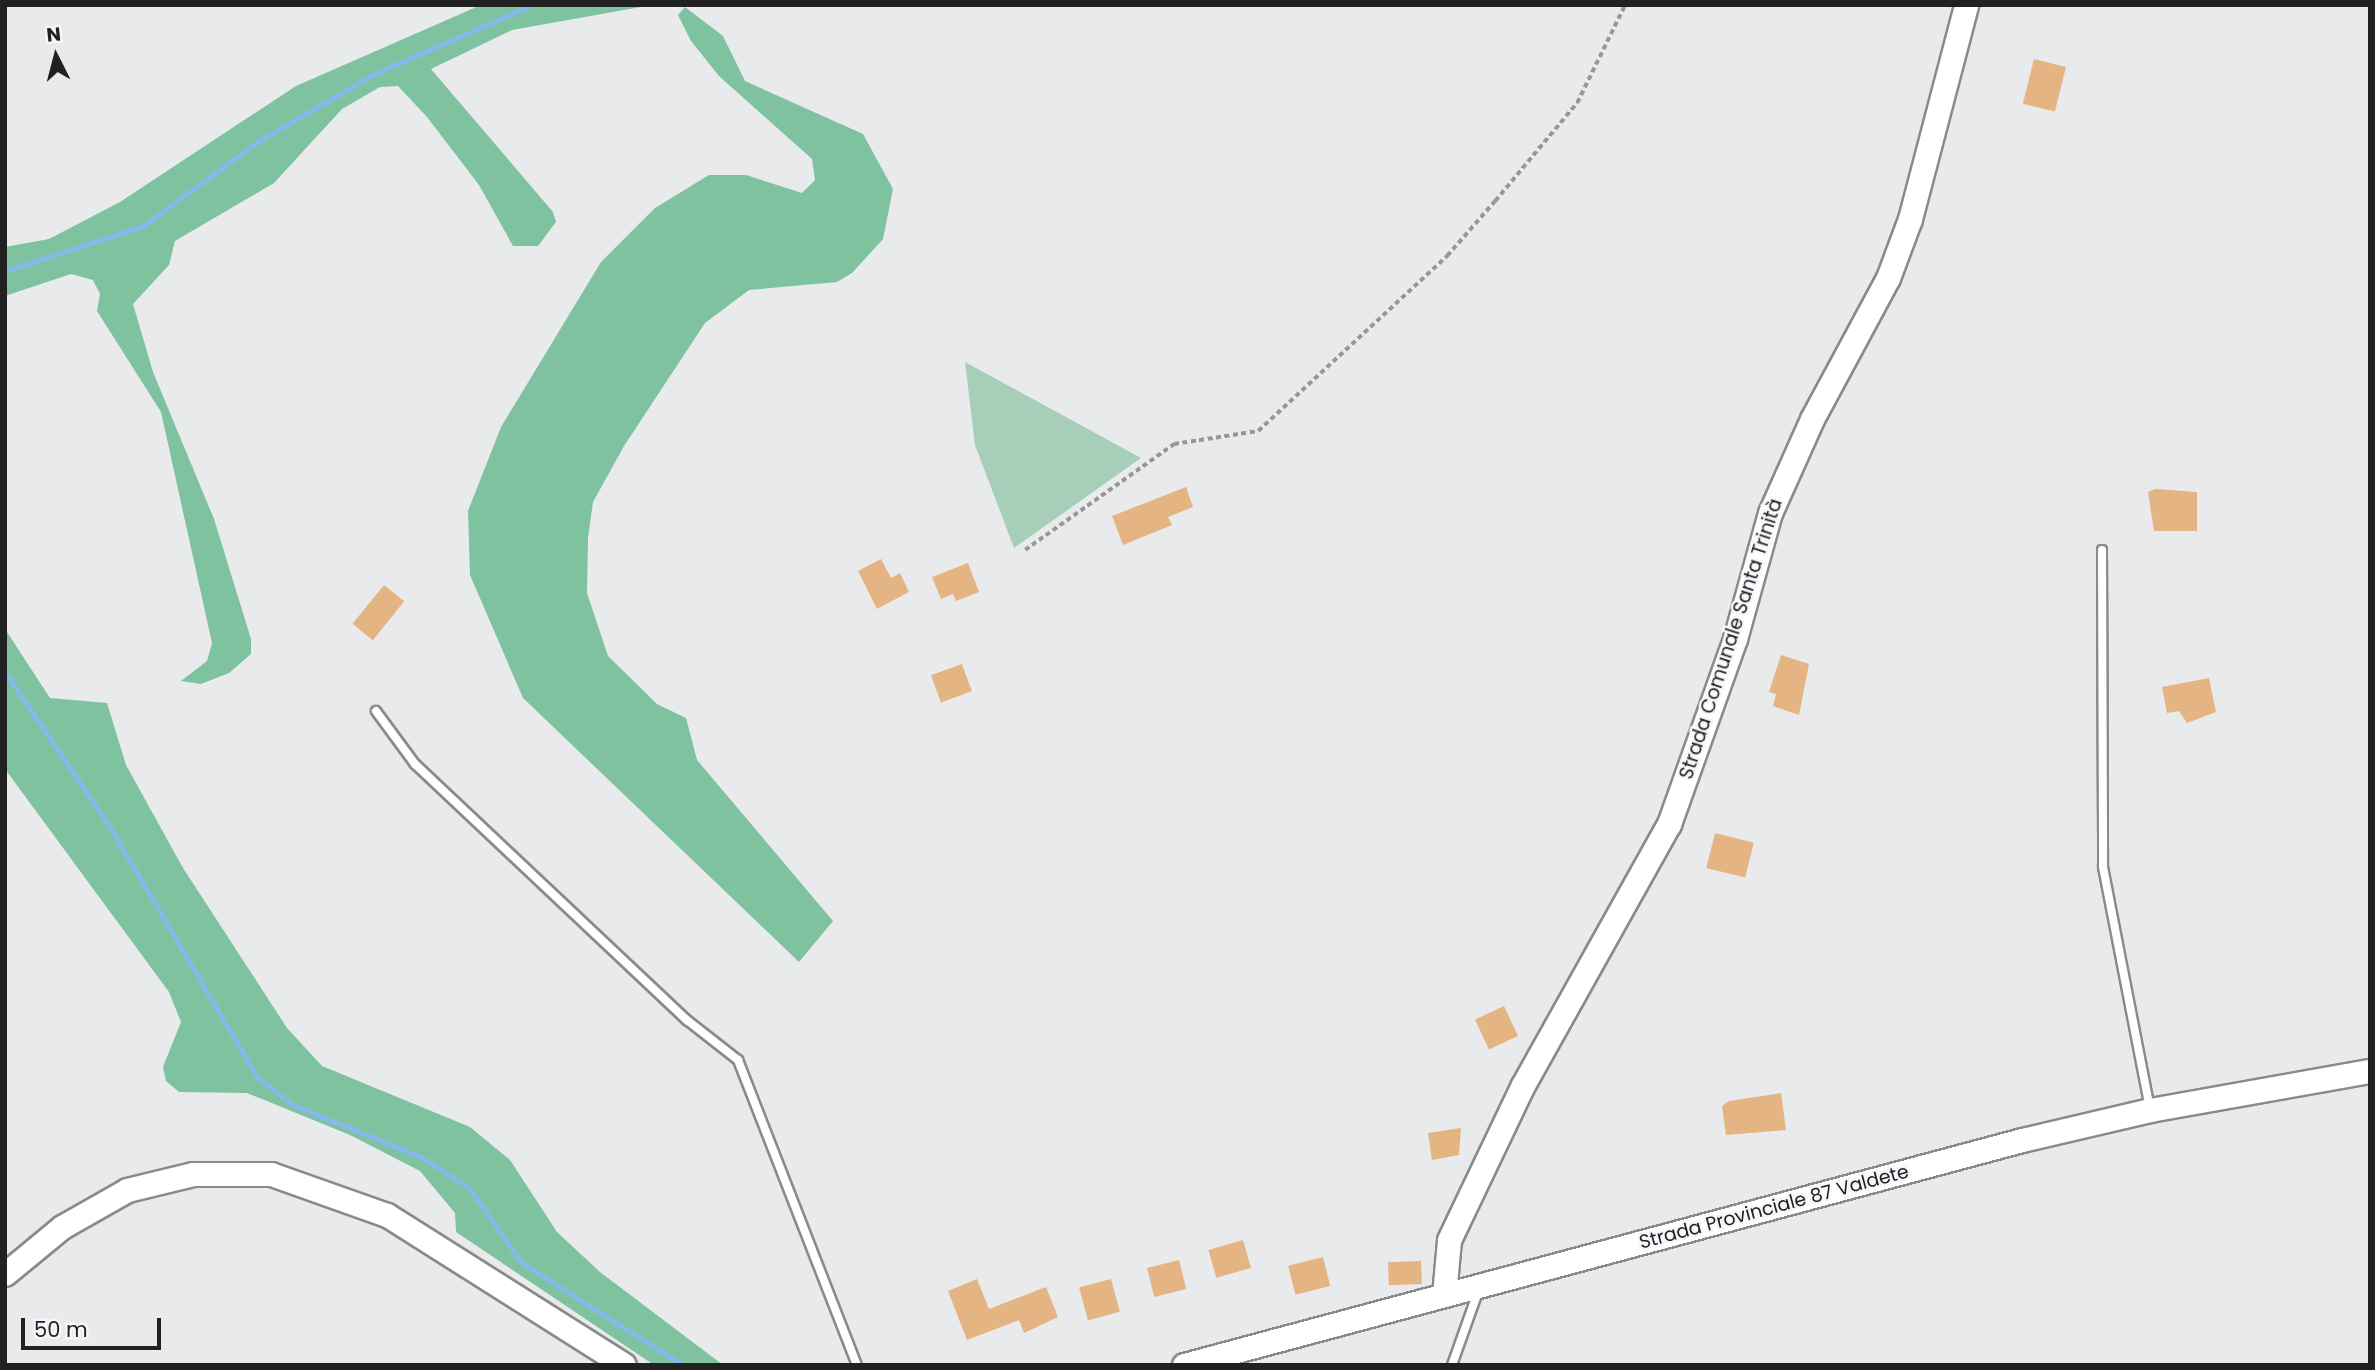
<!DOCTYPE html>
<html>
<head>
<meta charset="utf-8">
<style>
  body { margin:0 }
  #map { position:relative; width:2375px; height:1370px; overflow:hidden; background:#e9eaec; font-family:Poppins,sans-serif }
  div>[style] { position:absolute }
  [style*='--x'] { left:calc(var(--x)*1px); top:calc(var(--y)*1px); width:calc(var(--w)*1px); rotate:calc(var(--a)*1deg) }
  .green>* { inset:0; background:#a6ceb9 }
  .forest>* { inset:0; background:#7ec29f }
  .stream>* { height:5px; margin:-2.5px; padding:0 2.5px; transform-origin:2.5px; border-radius:2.5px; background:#87b9e8 }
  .building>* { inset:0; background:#e5b483; transform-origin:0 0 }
  .path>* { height:3.5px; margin-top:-1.75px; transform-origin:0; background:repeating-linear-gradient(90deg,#969798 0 5px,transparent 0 8.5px) }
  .roads { filter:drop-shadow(2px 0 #898a8c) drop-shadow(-2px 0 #898a8c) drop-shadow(0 2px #898a8c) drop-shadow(0 -2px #898a8c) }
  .lane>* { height:8px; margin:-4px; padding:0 4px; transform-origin:4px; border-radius:4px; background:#fff }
  .secondary>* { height:23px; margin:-11.5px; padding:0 11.5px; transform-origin:11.5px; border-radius:11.5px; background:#fff }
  span { translate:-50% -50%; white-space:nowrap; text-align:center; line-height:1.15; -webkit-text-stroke:5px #f6f7fa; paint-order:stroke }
  .street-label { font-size:19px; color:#212122 }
  .frame { position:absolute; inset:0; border:7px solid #212122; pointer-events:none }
  .north { position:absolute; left:21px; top:21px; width:70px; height:70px; -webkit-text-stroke:5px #f6f7fa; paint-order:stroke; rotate:354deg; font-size:19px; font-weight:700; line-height:28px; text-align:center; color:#212122 }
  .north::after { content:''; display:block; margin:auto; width:24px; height:32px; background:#212122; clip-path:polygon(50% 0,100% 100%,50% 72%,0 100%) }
  .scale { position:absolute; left:21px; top:1318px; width:140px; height:32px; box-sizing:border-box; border:4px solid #212122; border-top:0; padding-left:9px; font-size:21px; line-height:24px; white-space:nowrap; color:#212122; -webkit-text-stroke:5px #f6f7fa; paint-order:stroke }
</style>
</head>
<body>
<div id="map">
  <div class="green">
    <div style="clip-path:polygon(965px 362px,1141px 458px,1014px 548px,975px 445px)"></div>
  </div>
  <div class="forest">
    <div style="clip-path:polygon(481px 5px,652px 5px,512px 30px,431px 69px,553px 212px,556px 222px,538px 246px,513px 246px,479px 185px,427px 117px,398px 86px,380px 87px,342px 109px,274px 183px,175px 241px,169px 265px,133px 304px,153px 372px,214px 519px,251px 639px,251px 654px,229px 673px,201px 684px,181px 681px,207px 661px,212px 643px,161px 412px,97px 311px,100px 294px,93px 280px,71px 274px,5px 296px,5px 247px,49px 239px,120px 202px,296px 86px)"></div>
    <div style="clip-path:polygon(685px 7px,723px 36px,745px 81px,863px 134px,893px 189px,883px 239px,852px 273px,837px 282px,749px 290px,705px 323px,624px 446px,593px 502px,588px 538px,587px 593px,608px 656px,657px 704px,686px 718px,697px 760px,833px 921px,799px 962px,523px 698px,470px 575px,468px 511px,501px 427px,601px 262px,655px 208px,709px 175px,746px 175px,802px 193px,815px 180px,812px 159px,719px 76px,691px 41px,678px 15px)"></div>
    <div style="clip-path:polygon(5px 629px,50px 698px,107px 703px,126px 765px,183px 868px,287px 1028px,322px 1066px,470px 1127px,510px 1160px,557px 1232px,600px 1272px,723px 1365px,654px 1365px,456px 1232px,455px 1213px,420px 1171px,350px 1135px,247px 1093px,179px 1092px,166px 1081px,163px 1067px,181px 1022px,169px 992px,5px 769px)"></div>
  </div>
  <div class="stream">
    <div style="--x:5;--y:271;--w:145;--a:-18.1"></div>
    <div style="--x:143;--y:226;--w:142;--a:-36.4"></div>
    <div style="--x:257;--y:142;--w:135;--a:-30.2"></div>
    <div style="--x:374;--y:74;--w:172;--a:-23.6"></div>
    <div style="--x:5;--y:672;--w:189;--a:56"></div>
    <div style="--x:111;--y:829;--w:288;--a:59.5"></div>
    <div style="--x:257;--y:1077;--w:46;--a:37.9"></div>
    <div style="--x:293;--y:1105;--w:138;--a:22.1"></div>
    <div style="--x:421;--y:1157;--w:56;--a:32.6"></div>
    <div style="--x:468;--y:1187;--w:93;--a:54.6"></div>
    <div style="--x:522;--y:1263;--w:191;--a:32.4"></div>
  </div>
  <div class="building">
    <div style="left:2034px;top:59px;width:33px;height:46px;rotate:14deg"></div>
    <div style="clip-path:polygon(1186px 487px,1193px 507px,1168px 517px,1172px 525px,1123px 545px,1112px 516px)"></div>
    <div style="clip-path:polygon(2155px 489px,2197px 492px,2197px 531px,2154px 531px,2148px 492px)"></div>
    <div style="clip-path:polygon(881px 559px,891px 578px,900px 573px,909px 592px,877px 609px,858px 571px)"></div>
    <div style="clip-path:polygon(968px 563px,979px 592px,956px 601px,953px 594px,941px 599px,932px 577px)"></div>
    <div style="left:384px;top:585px;width:26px;height:50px;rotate:39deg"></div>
    <div style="clip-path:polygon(1781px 655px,1809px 664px,1799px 715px,1773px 706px,1776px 694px,1769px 692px)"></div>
    <div style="left:962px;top:664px;width:29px;height:33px;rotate:70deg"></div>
    <div style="clip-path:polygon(2209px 678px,2216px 712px,2187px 723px,2179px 711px,2167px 713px,2162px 687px)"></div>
    <div style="left:1715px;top:833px;width:40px;height:36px;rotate:14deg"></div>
    <div style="left:1504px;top:1006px;width:33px;height:32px;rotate:65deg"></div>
    <div style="clip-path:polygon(1781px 1093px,1786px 1130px,1726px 1135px,1722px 1106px,1729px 1101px)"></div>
    <div style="clip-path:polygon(1461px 1128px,1459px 1155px,1432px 1160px,1428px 1133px)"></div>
    <div style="left:1243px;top:1240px;width:29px;height:36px;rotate:74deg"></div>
    <div style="left:1323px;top:1257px;width:30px;height:36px;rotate:76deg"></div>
    <div style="left:1179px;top:1260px;width:30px;height:33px;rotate:76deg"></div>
    <div style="left:1421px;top:1261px;width:23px;height:33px;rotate:88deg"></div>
    <div style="clip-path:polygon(977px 1279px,989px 1309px,1046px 1287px,1058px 1317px,1024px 1333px,1019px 1320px,967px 1340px,948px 1291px)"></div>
    <div style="left:1111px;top:1279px;width:34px;height:33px;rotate:75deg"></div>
  </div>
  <div class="path">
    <div style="--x:1025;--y:550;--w:183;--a:-35.4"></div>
    <div style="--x:1174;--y:444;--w:85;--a:-8.8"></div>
    <div style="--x:1258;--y:431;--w:258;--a:-42.8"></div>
    <div style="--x:1447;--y:256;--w:73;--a:-48.9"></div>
    <div style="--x:1495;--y:201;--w:128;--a:-50.1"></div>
    <div style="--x:1577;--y:103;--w:109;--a:-63.9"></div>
  </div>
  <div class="roads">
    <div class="lane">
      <div style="--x:2102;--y:550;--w:317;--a:89.8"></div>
      <div style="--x:2103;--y:867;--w:247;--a:79"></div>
      <div style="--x:376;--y:711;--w:66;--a:53.7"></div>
      <div style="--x:415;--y:764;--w:374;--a:43.3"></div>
      <div style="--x:687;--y:1020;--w:65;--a:38.1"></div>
      <div style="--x:738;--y:1060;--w:327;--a:68.7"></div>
      <div style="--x:1452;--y:1365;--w:81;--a:-70.4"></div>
    </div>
    <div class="secondary">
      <div style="--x:5;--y:1274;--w:74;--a:-39.5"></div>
      <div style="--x:62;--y:1227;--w:75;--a:-29.6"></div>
      <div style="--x:127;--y:1190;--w:68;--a:-13.6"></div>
      <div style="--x:193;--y:1174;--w:78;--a:0"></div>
      <div style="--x:271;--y:1174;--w:123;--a:19.5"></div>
      <div style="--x:387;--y:1215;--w:280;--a:32.3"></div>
      <div style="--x:1444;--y:1295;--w:55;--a:-84.8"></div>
      <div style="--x:1449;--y:1240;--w:172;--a:-64.5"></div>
      <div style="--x:1523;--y:1085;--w:299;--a:-60.8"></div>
      <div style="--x:1669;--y:824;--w:196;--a:-70.4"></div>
      <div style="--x:1735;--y:639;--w:131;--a:-74.5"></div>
      <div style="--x:1770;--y:513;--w:103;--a:-65.9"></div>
      <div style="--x:1812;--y:419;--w:160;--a:-61.7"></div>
      <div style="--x:1888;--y:278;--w:63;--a:-69.6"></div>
      <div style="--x:1910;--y:219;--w:221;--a:-75.3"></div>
      <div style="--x:1184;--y:1365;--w:868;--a:-15.03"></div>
      <div style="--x:2022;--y:1140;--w:131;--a:-13.2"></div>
      <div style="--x:2150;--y:1110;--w:223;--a:-10.1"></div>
    </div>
  </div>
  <div class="street-label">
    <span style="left:1731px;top:639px;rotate:-72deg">Strada Comunale Santa Trinità</span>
    <span style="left:1774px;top:1207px;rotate:-15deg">Strada Provinciale 87 Valdete</span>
  </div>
  <div class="frame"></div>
  <div class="north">N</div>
  <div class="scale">50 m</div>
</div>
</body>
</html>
